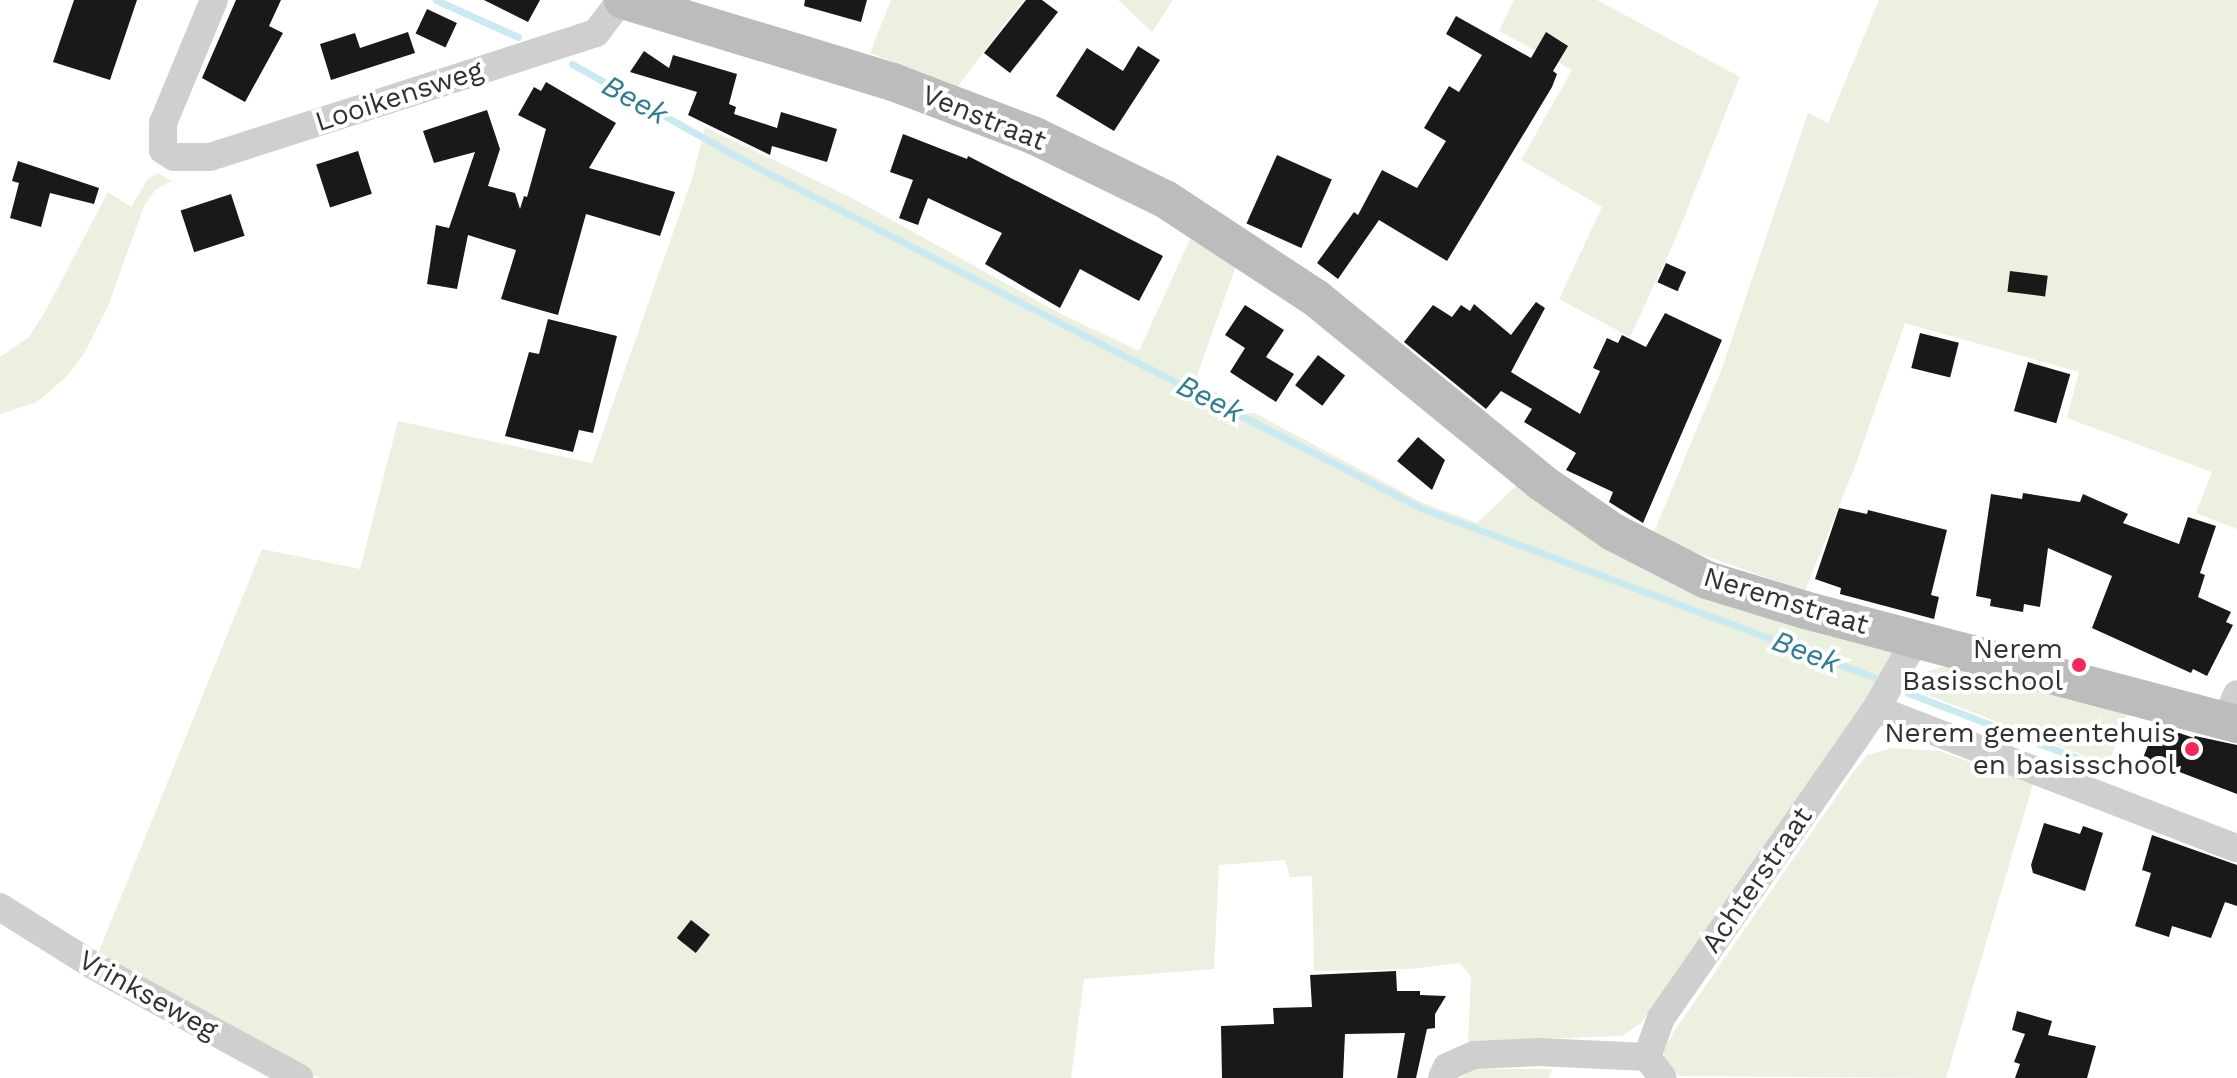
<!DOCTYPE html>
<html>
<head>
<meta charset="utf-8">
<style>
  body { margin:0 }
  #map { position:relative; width:2237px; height:1078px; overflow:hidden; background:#fff; font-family:"Work Sans",sans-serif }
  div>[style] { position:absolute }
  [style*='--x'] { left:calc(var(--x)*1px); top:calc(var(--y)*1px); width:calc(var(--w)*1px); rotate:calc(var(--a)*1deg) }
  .green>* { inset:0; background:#ebf0e0 }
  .stream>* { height:7px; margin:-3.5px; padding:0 3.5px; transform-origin:3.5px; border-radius:3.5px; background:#cbe9f0 }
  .building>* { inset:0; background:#191919; transform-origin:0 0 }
  .street>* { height:28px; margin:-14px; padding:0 14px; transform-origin:14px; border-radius:14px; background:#cfcfcf }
  .secondary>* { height:38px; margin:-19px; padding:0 19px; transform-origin:19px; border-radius:19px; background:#bcbcbc }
  .dots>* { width:22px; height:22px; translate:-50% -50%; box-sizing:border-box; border:4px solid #fff; border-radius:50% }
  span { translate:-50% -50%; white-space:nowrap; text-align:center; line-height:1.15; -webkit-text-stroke:8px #fff; paint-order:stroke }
  .street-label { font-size:28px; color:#323232 }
  .poi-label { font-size:28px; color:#323232 }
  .right { translate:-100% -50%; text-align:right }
  .water-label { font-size:30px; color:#337d90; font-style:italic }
</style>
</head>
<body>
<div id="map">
  <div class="green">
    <div style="clip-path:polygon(891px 0,1023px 0,958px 86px,870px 53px)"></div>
    <div style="clip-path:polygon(1118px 0,1173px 0,1152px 32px)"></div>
    <div style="clip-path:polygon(1514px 0,1597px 0,1740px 77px,1675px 240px,1630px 337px,1559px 299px,1602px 207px,1521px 160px,1572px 70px,1499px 31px)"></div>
    <div style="clip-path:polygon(1879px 0,2237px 0,2237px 529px,2196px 513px,2212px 472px,2067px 418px,2079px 372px,1905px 323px,1857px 461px,1805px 591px,1652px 537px,1721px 371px,1808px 113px,1828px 123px)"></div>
    <div style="clip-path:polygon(705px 127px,852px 198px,1059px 313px,1139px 351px,1192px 235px,1237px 263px,1195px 381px,1421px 502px,1477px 523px,1516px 486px,1894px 652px,1870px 694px,1641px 1023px,1622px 1036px,1468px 1041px,1471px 977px,1460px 963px,1409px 969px,1314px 971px,1312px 876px,1290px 877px,1285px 860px,1219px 865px,1214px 969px,1084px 979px,1071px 1078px,319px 1078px,97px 956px,262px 549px,360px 569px,398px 421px,592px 463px,693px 176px)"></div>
    <div style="clip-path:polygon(158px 173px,171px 181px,155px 190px,144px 206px,108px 306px,84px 354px,66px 377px,37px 402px,0 414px,0 357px,29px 337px,45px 312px,108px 192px,131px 207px,148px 179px)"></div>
    <div style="clip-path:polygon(1949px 665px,2129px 709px,2108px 765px,1912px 689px,1922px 673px)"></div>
    <div style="clip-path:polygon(1892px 748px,1939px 751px,2033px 784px,1946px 1078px,1679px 1076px,1664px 1059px,1664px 1050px,1673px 1033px,1854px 771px,1867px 755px)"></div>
    <div style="clip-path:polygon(1477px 1069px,1552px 1069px,1549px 1078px,1460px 1078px)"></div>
  </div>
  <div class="stream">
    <div style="--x:436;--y:0;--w:90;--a:24.3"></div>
    <div style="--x:572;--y:64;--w:196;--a:29.3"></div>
    <div style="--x:743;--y:160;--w:762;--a:27.17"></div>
    <div style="--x:1421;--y:508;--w:483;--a:20.5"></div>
    <div style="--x:1908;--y:693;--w:209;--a:21"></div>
  </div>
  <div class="building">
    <div style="clip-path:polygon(74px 0,137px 0,110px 80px,53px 62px)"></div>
    <div style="clip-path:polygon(236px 0,281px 0,269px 26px,283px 33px,245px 102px,202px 78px)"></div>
    <div style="clip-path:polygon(484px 0,540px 0,528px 22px)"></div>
    <div style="clip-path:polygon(805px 0,867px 0,861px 22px,804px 6px)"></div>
    <div style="clip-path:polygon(1026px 0,1042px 0,1058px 12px,1010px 73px,984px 53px)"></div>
    <div style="left:427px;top:9px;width:33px;height:27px;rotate:25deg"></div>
    <div style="clip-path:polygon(1456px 16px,1531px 58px,1546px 32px,1568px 46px,1553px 71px,1557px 74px,1552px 87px,1447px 261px,1379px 220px,1338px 279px,1317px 263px,1354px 212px,1358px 215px,1382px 170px,1417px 188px,1446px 141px,1424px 128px,1449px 86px,1459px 92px,1482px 55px,1446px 34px)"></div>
    <div style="clip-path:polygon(408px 32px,415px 53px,331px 80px,320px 44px,355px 33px,360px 48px)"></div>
    <div style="clip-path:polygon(1138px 46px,1160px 60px,1114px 131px,1056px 96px,1087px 48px,1123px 71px)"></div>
    <div style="clip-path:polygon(644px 51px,669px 68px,673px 55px,737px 74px,729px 104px,736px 107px,734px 114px,777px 128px,781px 112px,837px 129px,827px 162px,772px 146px,770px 155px,688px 115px,697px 92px,630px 72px)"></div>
    <div style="clip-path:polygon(546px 82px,616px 123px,589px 168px,675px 192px,660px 236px,586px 214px,558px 315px,501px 299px,516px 250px,468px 235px,457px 289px,427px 284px,436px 225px,449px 228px,475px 152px,434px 163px,423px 131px,487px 110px,500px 149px,488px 186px,515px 193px,520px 209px,524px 196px,527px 197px,546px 129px,518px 115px,534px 87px,541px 91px)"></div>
    <div style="clip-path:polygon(903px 134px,967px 159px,968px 156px,1163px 256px,1139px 301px,1080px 269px,1060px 308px,985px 264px,1002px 233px,928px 198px,918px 225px,899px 218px,913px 180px,890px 172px)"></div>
    <div style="left:358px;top:151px;width:45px;height:44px;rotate:72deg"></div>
    <div style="left:1277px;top:155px;width:60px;height:75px;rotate:24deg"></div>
    <div style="clip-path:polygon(18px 161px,99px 188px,94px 204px,50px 193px,41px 227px,10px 218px,19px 183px,12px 181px)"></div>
    <div style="left:231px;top:194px;width:44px;height:53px;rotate:72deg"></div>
    <div style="left:1666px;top:263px;width:22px;height:21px;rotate:24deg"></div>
    <div style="left:2010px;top:271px;width:38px;height:21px;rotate:7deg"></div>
    <div style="clip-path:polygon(1536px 302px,1545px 308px,1511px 372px,1580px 414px,1600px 371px,1593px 368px,1607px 338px,1618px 343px,1622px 335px,1646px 347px,1665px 313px,1722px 340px,1643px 523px,1609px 502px,1613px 492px,1566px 470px,1576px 453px,1524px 422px,1532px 409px,1501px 391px,1486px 409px,1404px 342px,1433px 305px,1452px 317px,1461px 305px,1470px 311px,1474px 304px,1511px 335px)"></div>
    <div style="clip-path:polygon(1245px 305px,1284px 330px,1266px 357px,1294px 374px,1276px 402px,1230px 372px,1245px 348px,1225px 335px)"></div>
    <div style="clip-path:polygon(548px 319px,617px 336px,593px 433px,579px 430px,573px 452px,505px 436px,529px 352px,539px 354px)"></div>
    <div style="left:1920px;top:333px;width:40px;height:36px;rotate:14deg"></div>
    <div style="left:1318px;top:355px;width:34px;height:38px;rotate:37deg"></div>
    <div style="left:2028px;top:362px;width:44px;height:51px;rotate:16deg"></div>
    <div style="clip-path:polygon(1418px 437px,1445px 460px,1432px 490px,1397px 461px)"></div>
    <div style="clip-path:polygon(2023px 493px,2080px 502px,2083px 494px,2128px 514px,2123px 523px,2179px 544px,2188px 517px,2216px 526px,2200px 573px,2205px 575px,2198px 597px,2231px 612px,2226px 622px,2233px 625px,2207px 676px,2193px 669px,2191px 673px,2092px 628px,2112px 576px,2048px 548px,2040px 607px,2024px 604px,2023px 612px,1990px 606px,1991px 599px,1976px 596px,1991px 494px,2022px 499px)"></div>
    <div style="clip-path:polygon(1839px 508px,1867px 514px,1868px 510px,1947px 530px,1931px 595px,1939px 597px,1934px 619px,1840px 594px,1841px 588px,1815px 579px)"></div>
    <div style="clip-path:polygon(2156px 725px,2194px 738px,2195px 736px,2237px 745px,2237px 794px,2143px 758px)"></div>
    <div style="clip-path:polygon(2044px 823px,2080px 834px,2083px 826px,2103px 833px,2085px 891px,2033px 873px,2031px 865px)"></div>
    <div style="clip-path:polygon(2152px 835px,2237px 865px,2237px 906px,2225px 902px,2211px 938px,2172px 926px,2169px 937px,2135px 926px,2151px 873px,2142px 870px)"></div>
    <div style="left:691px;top:920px;width:24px;height:23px;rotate:38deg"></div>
    <div style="clip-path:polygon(1396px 971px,1397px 991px,1420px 991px,1420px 995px,1446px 996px,1435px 1014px,1435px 1028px,1427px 1029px,1416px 1078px,1397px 1078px,1405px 1033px,1345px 1034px,1343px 1078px,1222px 1078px,1221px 1026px,1274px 1024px,1273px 1008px,1312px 1007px,1310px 975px)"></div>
    <div style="clip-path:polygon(2017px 1011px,2052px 1021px,2048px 1035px,2096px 1046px,2087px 1078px,2015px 1078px,2020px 1064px,2014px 1062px,2025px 1034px,2012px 1030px)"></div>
  </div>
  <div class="street">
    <div style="--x:214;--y:0;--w:133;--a:112.5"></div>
    <div style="--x:163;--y:123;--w:27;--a:90"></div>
    <div style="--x:163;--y:150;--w:13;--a:32"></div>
    <div style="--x:174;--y:157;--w:36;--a:0"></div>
    <div style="--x:210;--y:157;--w:405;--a:-17.8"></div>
    <div style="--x:596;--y:33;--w:41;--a:-52.9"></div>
    <div style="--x:1876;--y:709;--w:387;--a:21.1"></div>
    <div style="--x:2226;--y:720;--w:28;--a:-67"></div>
    <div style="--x:0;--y:907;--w:111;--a:32.1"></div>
    <div style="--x:94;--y:966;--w:234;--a:28.6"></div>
    <div style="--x:1647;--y:1057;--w:41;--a:-70.3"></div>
    <div style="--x:1661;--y:1018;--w:376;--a:-55.2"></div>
    <div style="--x:1876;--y:709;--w:81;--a:-60.3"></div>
    <div style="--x:1647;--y:1057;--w:26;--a:53"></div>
    <div style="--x:1442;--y:1078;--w:12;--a:-66"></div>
    <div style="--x:1447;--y:1067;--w:30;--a:-24"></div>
    <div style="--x:1474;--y:1055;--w:65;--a:-2.6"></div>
    <div style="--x:1539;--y:1052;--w:108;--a:2.7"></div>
  </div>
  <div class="secondary">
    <div style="--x:623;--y:0;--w:282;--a:16.9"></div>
    <div style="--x:893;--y:82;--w:152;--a:20.8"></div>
    <div style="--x:1035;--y:136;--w:144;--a:25.9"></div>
    <div style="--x:1165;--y:199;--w:182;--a:33.3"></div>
    <div style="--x:1317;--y:299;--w:289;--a:39.2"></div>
    <div style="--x:1541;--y:482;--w:88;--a:34.8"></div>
    <div style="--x:1613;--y:532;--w:106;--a:27.1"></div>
    <div style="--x:1707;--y:580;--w:102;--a:17"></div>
    <div style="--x:1805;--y:610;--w:447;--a:14.8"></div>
  </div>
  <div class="dots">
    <div style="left:2079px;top:665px;background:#f5285e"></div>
    <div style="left:2192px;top:749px;background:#f5285e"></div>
  </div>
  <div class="street-label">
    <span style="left:399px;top:96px;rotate:-18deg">Looikensweg</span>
    <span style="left:984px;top:118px;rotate:22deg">Venstraat</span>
    <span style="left:1786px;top:601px;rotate:17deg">Neremstraat</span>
    <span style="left:1757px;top:880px;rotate:-55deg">Achterstraat</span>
    <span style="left:148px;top:995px;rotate:29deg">Vrinkseweg</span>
  </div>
  <div class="poi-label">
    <span class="right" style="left:2063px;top:665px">Nerem<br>Basisschool</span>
    <span class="right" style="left:2176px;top:749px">Nerem gemeentehuis<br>en basisschool</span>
  </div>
  <div class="water-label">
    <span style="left:635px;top:100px;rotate:29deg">Beek</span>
    <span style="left:1210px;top:399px;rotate:27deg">Beek</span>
    <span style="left:1806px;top:652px;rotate:21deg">Beek</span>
  </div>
</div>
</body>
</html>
